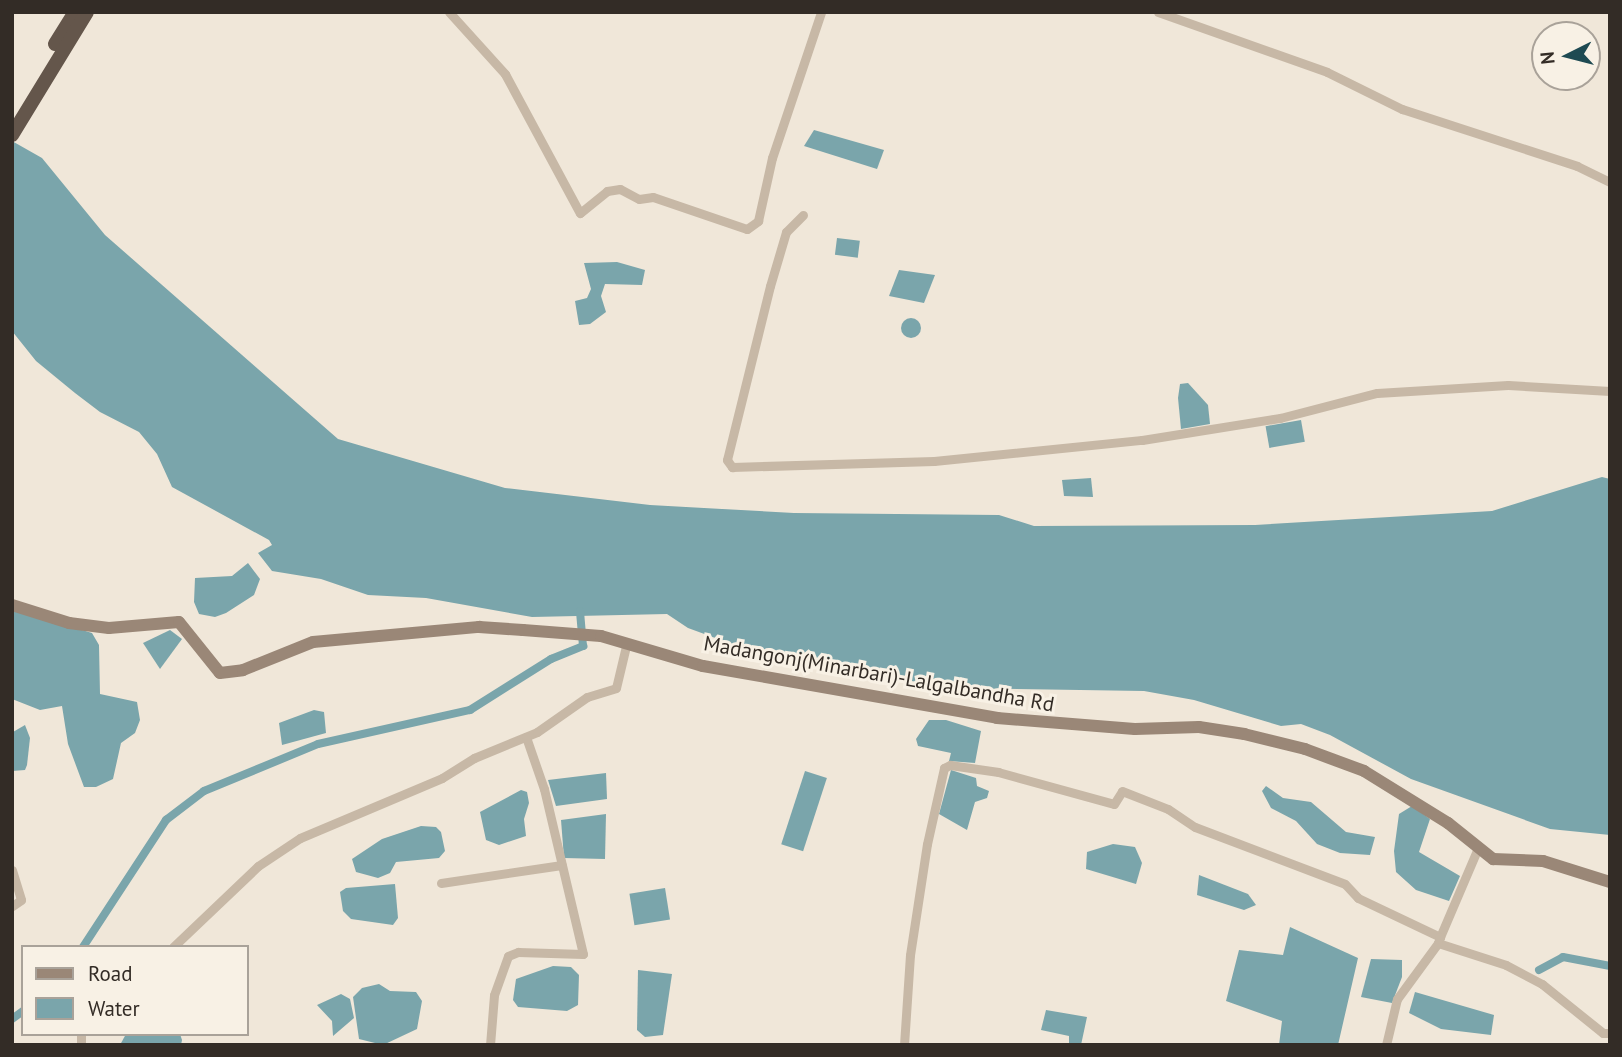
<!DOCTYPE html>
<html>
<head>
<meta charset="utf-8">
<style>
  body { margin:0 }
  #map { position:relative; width:1622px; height:1057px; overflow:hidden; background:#f0e7d9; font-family:"PT Sans",sans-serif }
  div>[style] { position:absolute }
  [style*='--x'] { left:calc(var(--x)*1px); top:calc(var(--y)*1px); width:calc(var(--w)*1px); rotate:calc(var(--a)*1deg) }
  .water>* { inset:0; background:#7aa5ab; transform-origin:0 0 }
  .round { border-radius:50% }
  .canal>* { height:8px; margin:-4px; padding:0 4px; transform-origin:4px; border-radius:4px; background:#7aa5ab }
  .minor>* { height:9px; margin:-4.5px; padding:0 4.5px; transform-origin:4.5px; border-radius:4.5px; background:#c7b8a6 }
  .secondary>* { height:12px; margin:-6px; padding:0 6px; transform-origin:6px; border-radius:6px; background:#9a8777 }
  .trunk>* { height:14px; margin:-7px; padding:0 7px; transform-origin:7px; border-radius:7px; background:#64564b }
  span { translate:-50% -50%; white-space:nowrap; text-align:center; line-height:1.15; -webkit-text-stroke:6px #f8f1e5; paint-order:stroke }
  .street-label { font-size:21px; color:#332c26 }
  .frame { position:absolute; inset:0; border:14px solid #332c26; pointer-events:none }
  .legend { position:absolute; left:21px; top:945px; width:228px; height:91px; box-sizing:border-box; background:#f8f1e5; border:2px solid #a9a299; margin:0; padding:9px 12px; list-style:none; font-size:21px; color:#332c26 }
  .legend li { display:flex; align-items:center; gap:14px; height:35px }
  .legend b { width:35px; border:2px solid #a9a299 }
  .north { position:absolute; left:1531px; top:21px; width:70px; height:70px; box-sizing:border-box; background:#f8f1e5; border:2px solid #a9a299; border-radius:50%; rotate:264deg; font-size:19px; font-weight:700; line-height:28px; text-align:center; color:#332c26 }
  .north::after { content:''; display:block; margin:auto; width:24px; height:32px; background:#1e4a52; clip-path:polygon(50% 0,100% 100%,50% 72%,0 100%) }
</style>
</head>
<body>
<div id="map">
  <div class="water">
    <div style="clip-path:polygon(814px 130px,884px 150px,877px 169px,804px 146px)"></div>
    <div style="clip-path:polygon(12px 141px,42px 158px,105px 235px,338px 439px,505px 488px,650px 505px,794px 513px,999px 515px,1034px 526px,1255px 525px,1492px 511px,1602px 477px,1610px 479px,1610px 835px,1550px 829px,1411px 779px,1330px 735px,1301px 724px,1281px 726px,1194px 700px,1144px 691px,955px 688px,819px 666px,737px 646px,688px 628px,667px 614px,532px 617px,426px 598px,368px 595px,321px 579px,272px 571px,258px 553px,272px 545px,269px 540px,172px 487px,157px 454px,139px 432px,100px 412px,75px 393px,36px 361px,12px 331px)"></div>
    <div style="left:837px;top:238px;width:23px;height:17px;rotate:7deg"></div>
    <div style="clip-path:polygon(617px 262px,645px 270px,642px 285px,605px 284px,601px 296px,606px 312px,590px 324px,579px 325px,575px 301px,587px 298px,591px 289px,584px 263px)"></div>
    <div style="clip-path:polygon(899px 270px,935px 275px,924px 303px,889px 296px)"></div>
    <div class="round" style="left:901px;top:318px;width:20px;height:20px"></div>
    <div style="clip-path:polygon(1188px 383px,1208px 405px,1210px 424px,1181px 429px,1178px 398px,1180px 384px)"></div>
    <div style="left:1301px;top:420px;width:22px;height:36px;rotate:80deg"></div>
    <div style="clip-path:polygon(1091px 478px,1093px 497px,1064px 496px,1062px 480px)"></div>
    <div style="clip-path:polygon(248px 563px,260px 579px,254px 595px,226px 613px,215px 617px,199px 614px,194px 602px,195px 578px,232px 576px)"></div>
    <div style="clip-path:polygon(12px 609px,92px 633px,99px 645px,100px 694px,137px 702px,140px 720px,135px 733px,121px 743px,113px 779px,96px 787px,84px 787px,68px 744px,62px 706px,40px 710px,12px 699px)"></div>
    <div style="clip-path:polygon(170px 630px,182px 639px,160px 669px,143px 643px)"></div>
    <div style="clip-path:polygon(314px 710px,324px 712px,326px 733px,282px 745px,279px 723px)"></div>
    <div style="clip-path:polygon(929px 720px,946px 720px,981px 731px,975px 763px,949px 761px,951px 753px,918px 746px,916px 739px)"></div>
    <div style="clip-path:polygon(25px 725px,30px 738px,27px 765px,25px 770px,12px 771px,13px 732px)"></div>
    <div style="clip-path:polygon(951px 770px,976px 778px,977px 786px,989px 791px,987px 798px,975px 802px,967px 830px,939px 814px)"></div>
    <div style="left:805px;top:771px;width:23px;height:77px;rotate:18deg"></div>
    <div style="clip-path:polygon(606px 773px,607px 799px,556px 806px,548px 780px)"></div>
    <div style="clip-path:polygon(1266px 786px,1283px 798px,1311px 802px,1346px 832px,1375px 837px,1370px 855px,1340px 853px,1317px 844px,1296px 821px,1271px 808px,1262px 791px)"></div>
    <div style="clip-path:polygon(521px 790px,527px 792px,529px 803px,524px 819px,526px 836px,499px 845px,486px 840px,480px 812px)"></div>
    <div style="clip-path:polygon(1412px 806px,1430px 819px,1419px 852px,1460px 876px,1449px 901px,1416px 890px,1396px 872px,1394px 851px,1399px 814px)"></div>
    <div style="clip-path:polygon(606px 814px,605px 859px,564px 858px,561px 820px)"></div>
    <div style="clip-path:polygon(421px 826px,436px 827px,441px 832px,445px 851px,439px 858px,396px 862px,390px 873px,378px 878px,356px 872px,352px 859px,382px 839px)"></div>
    <div style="clip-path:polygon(1113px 844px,1135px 847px,1142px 863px,1136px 884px,1086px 869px,1087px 852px)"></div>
    <div style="clip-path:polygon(1199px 875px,1248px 894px,1256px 905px,1244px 910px,1197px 895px)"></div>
    <div style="clip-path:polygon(395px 884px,398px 918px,393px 925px,351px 919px,343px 911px,340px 892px,346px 888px)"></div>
    <div style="left:665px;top:888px;width:32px;height:36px;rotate:81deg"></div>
    <div style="clip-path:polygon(1290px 927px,1358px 958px,1338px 1045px,1279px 1045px,1282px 1021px,1226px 1001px,1239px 950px,1283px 955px)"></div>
    <div style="clip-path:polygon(1371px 959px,1402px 960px,1402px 977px,1392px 1003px,1361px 997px)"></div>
    <div style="clip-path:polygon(553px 966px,571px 967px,579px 975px,578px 1005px,567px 1011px,518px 1007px,513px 1000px,516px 979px)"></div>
    <div style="clip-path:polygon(638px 970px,672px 974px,663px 1035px,645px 1037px,637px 1030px)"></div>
    <div style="clip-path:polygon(379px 984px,390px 991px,416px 992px,422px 1001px,417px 1029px,383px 1045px,359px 1039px,353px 997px,362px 988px)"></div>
    <div style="clip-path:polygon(1415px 992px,1494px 1015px,1491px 1035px,1441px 1029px,1409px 1013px)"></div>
    <div style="clip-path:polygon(341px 994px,350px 999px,354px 1018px,333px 1036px,332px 1021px,317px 1005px)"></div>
    <div style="clip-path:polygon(1046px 1010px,1087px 1017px,1081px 1045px,1069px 1045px,1069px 1036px,1041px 1030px)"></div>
    <div style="clip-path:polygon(126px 1034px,180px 1034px,182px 1040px,181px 1045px,120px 1045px)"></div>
  </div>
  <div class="canal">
    <div style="--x:83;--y:947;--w:152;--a:-56.8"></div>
    <div style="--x:166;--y:820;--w:48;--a:-37.3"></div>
    <div style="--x:204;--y:791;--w:123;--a:-22.4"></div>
    <div style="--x:318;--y:744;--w:156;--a:-12.6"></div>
    <div style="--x:470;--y:710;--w:96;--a:-32.2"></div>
    <div style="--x:551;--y:659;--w:35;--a:-22"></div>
    <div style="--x:583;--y:646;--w:35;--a:-95"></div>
    <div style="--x:1539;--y:970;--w:27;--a:-28"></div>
    <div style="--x:1563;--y:957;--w:48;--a:10.8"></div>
    <div style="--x:12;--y:1019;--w:14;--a:-36"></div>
  </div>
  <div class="minor">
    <div style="--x:449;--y:12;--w:84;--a:47.9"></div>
    <div style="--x:505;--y:74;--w:158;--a:61.7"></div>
    <div style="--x:580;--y:213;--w:35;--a:-39"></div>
    <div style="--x:607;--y:191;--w:13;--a:-9"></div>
    <div style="--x:620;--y:189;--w:21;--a:28"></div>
    <div style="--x:639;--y:199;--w:14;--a:-8"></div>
    <div style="--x:653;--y:197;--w:99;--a:18.8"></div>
    <div style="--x:747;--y:229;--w:14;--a:-36"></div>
    <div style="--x:758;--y:221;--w:65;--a:-77.5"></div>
    <div style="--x:772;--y:158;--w:154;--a:-71.4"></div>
    <div style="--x:1158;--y:12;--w:179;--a:19.5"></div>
    <div style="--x:1327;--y:72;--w:84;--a:26.3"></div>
    <div style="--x:1402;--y:109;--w:184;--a:18"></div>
    <div style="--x:1577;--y:166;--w:37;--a:26"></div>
    <div style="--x:803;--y:215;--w:24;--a:135"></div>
    <div style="--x:786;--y:232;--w:56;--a:106.5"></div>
    <div style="--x:770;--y:286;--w:179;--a:103.9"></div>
    <div style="--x:727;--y:460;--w:9;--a:54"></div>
    <div style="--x:732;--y:467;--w:202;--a:-1.7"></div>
    <div style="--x:934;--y:461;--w:209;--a:-5.8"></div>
    <div style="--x:1142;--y:440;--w:140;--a:-9.1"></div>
    <div style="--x:1280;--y:418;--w:100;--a:-14.5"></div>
    <div style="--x:1377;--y:393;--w:131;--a:-3.5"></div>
    <div style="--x:1508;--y:385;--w:102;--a:3.4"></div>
    <div style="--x:12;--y:870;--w:31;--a:73"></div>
    <div style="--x:21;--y:900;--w:11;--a:146"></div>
    <div style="--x:441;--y:883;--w:122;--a:-8.5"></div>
    <div style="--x:1440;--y:937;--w:97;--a:-66.9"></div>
    <div style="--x:173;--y:947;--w:117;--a:-43.6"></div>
    <div style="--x:258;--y:866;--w:50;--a:-33.7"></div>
    <div style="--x:300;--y:838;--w:154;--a:-22.9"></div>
    <div style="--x:442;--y:778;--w:38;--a:-32"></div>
    <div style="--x:474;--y:758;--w:68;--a:-22.4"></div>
    <div style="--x:537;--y:732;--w:61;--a:-35"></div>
    <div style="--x:587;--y:697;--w:30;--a:-17"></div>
    <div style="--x:616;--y:688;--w:47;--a:-76.6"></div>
    <div style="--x:81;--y:1034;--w:11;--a:90"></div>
    <div style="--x:490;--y:1045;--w:50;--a:-85.4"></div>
    <div style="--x:494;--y:995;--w:41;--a:-70.3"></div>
    <div style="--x:508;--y:956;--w:11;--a:-22"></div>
    <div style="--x:518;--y:952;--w:65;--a:1.8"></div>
    <div style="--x:583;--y:954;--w:170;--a:-103.3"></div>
    <div style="--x:544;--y:789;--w:55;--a:-109.1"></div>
    <div style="--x:904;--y:1045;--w:90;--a:-86.2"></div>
    <div style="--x:910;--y:955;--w:112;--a:-81.3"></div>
    <div style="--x:927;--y:844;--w:78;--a:-77.4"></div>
    <div style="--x:944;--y:768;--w:7;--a:-27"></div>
    <div style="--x:950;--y:765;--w:49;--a:8.3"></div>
    <div style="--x:998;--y:772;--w:120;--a:15.4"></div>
    <div style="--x:1114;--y:804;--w:15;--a:-58"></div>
    <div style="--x:1122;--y:791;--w:49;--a:21.4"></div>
    <div style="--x:1168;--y:809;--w:32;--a:34"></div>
    <div style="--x:1195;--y:827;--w:160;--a:20.8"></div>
    <div style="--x:1345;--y:884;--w:19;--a:47"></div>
    <div style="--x:1358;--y:898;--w:91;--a:25.4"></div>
    <div style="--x:1440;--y:937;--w:6;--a:108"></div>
    <div style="--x:1438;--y:943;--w:71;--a:17.9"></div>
    <div style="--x:1506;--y:965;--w:41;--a:27.8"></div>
    <div style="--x:1542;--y:984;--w:78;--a:38.8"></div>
    <div style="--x:1603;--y:1033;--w:7;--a:0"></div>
    <div style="--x:1386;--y:1045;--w:47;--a:-76.6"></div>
    <div style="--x:1397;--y:999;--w:69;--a:-53.8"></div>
  </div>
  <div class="secondary">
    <div style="--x:12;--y:605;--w:60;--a:17.5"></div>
    <div style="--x:69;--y:623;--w:40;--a:7.1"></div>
    <div style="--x:109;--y:628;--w:70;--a:-4.9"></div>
    <div style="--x:179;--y:622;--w:65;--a:51.2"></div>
    <div style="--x:220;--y:673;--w:23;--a:-7"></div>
    <div style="--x:243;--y:670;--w:75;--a:-21.8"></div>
    <div style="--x:313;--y:642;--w:167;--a:-5.2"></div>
    <div style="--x:479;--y:627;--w:44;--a:3.9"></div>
    <div style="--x:523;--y:630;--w:78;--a:4.4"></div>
    <div style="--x:601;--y:636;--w:106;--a:16.4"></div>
    <div style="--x:703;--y:666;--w:299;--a:10"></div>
    <div style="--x:997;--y:718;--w:138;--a:4.6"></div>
    <div style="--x:1135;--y:729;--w:64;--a:-1.8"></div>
    <div style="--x:1199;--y:727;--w:46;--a:8.8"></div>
    <div style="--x:1244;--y:734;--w:63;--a:13.8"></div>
    <div style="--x:1305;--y:749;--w:63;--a:20.4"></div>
    <div style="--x:1364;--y:771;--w:99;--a:31.8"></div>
    <div style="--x:1448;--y:823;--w:58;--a:38.7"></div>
    <div style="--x:1493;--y:859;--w:50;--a:2.3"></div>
    <div style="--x:1543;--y:861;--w:70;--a:17.4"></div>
  </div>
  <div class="trunk">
    <div style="--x:55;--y:44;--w:38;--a:-58"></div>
    <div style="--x:12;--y:135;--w:144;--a:-58.6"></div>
  </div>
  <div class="street-label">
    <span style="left:879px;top:674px;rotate:10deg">Madangonj(Minarbari)-Lalgalbandha Rd</span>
  </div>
  <div class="frame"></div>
  <ul class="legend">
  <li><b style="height:9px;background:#9a8777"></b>Road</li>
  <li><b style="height:19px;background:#7aa5ab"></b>Water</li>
  </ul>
  <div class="north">N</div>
</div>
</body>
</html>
